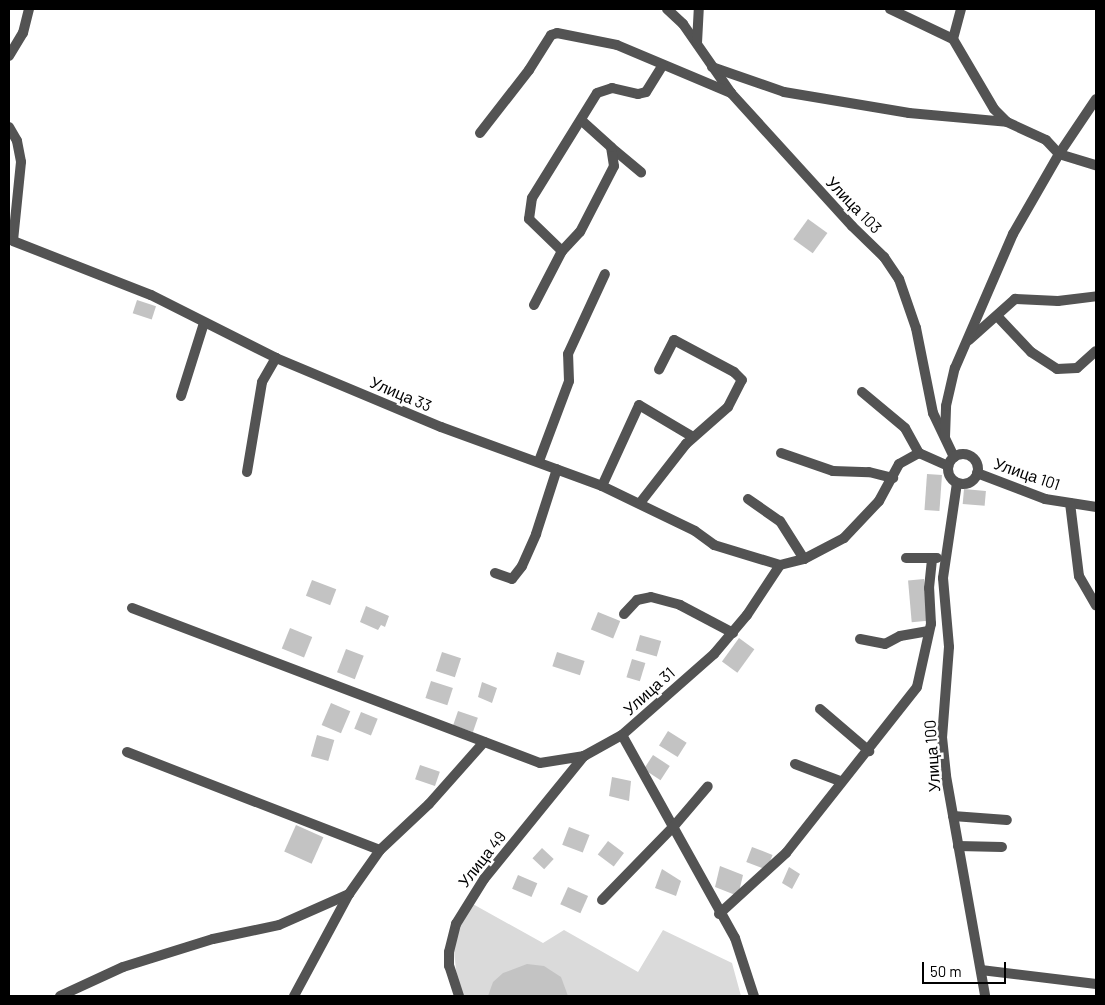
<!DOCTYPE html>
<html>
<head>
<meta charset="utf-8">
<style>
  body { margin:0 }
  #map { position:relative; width:1105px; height:1005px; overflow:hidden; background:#fff; font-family:Barlow,sans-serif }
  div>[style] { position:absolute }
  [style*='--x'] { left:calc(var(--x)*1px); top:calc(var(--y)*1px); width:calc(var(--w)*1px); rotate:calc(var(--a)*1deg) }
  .green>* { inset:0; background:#dadada }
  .building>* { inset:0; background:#c3c3c3; transform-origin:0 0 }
  .minor>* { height:10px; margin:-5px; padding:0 5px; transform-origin:5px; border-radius:5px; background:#535353 }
  .minor>.ring { margin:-5px; padding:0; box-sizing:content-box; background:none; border:10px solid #535353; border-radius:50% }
  span { translate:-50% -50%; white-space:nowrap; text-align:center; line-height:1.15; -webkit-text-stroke:5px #fff; paint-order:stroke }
  .street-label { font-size:16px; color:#000 }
  .frame { position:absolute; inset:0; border:10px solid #000; pointer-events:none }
  .scale { position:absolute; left:922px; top:962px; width:84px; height:22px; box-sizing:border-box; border:2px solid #000; border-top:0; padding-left:6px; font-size:15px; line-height:18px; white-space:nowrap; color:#000; -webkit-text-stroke:4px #fff; paint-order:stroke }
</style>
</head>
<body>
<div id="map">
  <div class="green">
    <div style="clip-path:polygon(471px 903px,543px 943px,564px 930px,638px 972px,663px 930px,732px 963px,741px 996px,459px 996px,452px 934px)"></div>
  </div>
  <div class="building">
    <div style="left:808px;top:219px;width:24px;height:25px;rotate:36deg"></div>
    <div style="left:137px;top:300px;width:20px;height:14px;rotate:18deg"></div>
    <div style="left:927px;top:474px;width:15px;height:36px;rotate:4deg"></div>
    <div style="left:964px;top:489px;width:22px;height:15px;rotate:5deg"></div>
    <div style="left:924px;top:579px;width:42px;height:16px;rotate:85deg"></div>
    <div style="left:312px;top:580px;width:26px;height:17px;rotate:21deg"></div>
    <div style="clip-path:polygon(366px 606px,389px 616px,385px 627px,381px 625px,378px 630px,360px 622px)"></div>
    <div style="left:598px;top:612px;width:24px;height:19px;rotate:22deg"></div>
    <div style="left:290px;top:628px;width:24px;height:22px;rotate:22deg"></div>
    <div style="left:640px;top:635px;width:22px;height:16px;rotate:16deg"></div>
    <div style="left:739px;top:638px;width:19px;height:29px;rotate:36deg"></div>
    <div style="left:346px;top:649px;width:19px;height:25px;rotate:21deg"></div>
    <div style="left:442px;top:652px;width:20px;height:20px;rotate:18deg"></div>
    <div style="left:557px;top:652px;width:29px;height:15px;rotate:18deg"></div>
    <div style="left:632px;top:659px;width:14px;height:19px;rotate:17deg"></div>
    <div style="left:431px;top:681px;width:23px;height:18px;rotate:18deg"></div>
    <div style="clip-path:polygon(482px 682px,497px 688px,492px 703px,478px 697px)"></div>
    <div style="left:331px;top:703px;width:21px;height:24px;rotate:23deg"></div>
    <div style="left:458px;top:711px;width:21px;height:15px;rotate:19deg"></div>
    <div style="left:361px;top:712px;width:18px;height:18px;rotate:22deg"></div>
    <div style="left:668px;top:731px;width:22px;height:17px;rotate:32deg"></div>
    <div style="left:317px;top:735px;width:18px;height:22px;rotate:16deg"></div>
    <div style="left:653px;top:755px;width:20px;height:17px;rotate:33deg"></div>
    <div style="left:420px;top:765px;width:21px;height:15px;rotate:19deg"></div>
    <div style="clip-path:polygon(612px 777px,631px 781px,629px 801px,609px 796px)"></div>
    <div style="left:296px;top:825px;width:30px;height:29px;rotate:24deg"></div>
    <div style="left:569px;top:827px;width:22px;height:19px;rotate:21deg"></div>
    <div style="left:608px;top:841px;width:20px;height:17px;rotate:37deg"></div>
    <div style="left:752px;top:847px;width:22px;height:16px;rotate:21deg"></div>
    <div style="left:542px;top:848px;width:16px;height:14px;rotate:43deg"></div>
    <div style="clip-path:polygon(720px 866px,743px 875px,738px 896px,715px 887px)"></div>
    <div style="clip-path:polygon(789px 867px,800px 874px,792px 889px,782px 883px)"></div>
    <div style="clip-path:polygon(662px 869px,681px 881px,676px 896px,655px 888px)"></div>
    <div style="left:518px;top:875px;width:21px;height:15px;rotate:23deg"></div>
    <div style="left:568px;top:887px;width:22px;height:19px;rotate:24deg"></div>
    <div style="clip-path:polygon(527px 964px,544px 966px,561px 977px,568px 996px,488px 996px,493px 982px,503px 973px)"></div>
  </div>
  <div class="minor">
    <div style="--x:667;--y:9;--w:22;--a:43"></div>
    <div style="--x:683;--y:24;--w:84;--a:55.2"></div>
    <div style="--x:731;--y:93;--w:180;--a:47.7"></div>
    <div style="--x:852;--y:226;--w:45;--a:44.1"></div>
    <div style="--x:884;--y:257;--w:27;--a:56"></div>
    <div style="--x:899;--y:279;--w:52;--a:70.9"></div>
    <div style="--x:916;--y:328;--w:87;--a:78.7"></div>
    <div style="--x:933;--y:413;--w:49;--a:64.5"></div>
    <div style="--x:890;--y:9;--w:70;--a:25.5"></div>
    <div style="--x:961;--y:9;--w:31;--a:105"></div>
    <div style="--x:953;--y:39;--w:81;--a:59.6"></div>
    <div style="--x:994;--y:109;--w:18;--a:45"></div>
    <div style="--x:1007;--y:122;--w:43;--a:24.8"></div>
    <div style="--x:1046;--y:140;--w:19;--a:47"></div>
    <div style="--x:1059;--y:154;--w:39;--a:17"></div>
    <div style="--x:697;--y:43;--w:34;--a:-87"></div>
    <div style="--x:9;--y:56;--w:27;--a:-59"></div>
    <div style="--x:23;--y:33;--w:25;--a:-76"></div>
    <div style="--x:712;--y:67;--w:76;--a:19.1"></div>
    <div style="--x:784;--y:92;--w:127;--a:9.5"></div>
    <div style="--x:909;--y:113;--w:98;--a:5.2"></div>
    <div style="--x:9;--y:127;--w:16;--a:60"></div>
    <div style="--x:17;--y:141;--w:21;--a:79"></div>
    <div style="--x:21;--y:162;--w:79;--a:95.8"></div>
    <div style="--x:480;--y:133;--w:80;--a:-52.1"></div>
    <div style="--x:529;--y:70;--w:41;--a:-57.8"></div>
    <div style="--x:551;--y:35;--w:6;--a:-18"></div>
    <div style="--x:557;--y:33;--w:61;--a:11.3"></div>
    <div style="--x:617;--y:45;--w:124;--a:22.8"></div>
    <div style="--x:612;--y:148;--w:38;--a:40"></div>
    <div style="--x:13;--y:241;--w:148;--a:21.4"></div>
    <div style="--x:151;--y:295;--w:140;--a:26.7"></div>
    <div style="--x:276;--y:358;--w:179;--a:22.7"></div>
    <div style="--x:441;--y:427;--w:171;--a:20.1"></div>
    <div style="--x:602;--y:486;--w:103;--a:25.8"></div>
    <div style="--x:695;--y:531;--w:24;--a:36"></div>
    <div style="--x:714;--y:545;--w:69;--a:16.9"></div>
    <div style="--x:562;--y:251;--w:46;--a:-135.9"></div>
    <div style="--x:529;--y:219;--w:21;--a:-82"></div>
    <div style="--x:532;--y:198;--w:123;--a:-58.2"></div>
    <div style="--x:597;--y:93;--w:16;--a:-18"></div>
    <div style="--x:612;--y:88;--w:27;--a:13"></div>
    <div style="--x:638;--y:94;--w:8;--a:-14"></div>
    <div style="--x:646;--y:92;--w:31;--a:-58"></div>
    <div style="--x:534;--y:305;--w:61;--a:-62.6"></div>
    <div style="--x:562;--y:251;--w:26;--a:-47"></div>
    <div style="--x:580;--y:232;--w:74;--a:-62.7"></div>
    <div style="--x:614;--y:166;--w:19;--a:-99"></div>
    <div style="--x:611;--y:147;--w:40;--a:-138"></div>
    <div style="--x:998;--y:317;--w:48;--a:46.7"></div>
    <div style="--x:1031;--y:352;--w:31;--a:33"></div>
    <div style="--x:1057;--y:369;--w:20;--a:-3"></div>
    <div style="--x:1077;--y:368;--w:25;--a:-42"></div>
    <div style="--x:969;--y:340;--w:62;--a:-41.7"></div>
    <div style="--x:1015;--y:299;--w:43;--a:2.7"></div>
    <div style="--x:1058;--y:301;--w:38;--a:-7"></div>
    <div style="--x:862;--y:392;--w:56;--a:39.9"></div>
    <div style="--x:905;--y:428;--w:29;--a:61"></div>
    <div style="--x:181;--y:396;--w:77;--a:-72.5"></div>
    <div style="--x:945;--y:437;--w:31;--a:-88"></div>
    <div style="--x:946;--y:406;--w:39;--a:-77"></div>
    <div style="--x:955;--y:368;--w:146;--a:-66.6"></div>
    <div style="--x:1013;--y:234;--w:92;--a:-60.1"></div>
    <div style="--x:1059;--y:154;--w:66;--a:-56.1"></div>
    <div style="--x:781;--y:453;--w:55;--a:19.1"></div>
    <div style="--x:833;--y:471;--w:36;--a:2"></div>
    <div style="--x:869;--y:472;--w:25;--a:14"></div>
    <div class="ring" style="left:948px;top:454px;width:20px;height:20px"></div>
    <div style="--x:539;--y:461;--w:85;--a:-69.4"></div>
    <div style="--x:569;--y:381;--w:27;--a:-92"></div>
    <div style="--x:568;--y:354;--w:88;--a:-65.2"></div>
    <div style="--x:247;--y:472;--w:91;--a:-80.5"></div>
    <div style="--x:262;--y:382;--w:28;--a:-60"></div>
    <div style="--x:977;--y:473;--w:73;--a:20.9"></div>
    <div style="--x:1045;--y:499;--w:52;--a:8.9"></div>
    <div style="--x:957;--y:483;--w:96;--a:98.4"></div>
    <div style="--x:943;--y:578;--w:69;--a:85"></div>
    <div style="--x:949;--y:647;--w:90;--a:94.4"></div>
    <div style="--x:942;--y:737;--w:39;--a:84"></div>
    <div style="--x:946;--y:776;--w:223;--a:79.9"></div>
    <div style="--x:602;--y:486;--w:89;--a:-65.4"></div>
    <div style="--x:639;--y:405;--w:63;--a:30.7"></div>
    <div style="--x:748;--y:499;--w:39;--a:35"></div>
    <div style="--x:780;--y:521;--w:45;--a:57.7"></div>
    <div style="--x:640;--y:503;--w:75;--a:-52.1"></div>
    <div style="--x:686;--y:444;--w:56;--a:-41.4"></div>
    <div style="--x:728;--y:407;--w:30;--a:-63"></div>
    <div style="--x:742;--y:380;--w:11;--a:-135"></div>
    <div style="--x:734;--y:372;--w:68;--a:-151.9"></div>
    <div style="--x:674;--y:340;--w:33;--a:117"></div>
    <div style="--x:1070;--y:503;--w:74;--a:83"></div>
    <div style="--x:1079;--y:576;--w:34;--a:60"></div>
    <div style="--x:906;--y:558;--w:31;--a:0"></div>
    <div style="--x:495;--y:573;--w:18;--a:19"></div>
    <div style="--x:512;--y:579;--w:16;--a:-52"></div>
    <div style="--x:522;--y:566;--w:35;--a:-66"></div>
    <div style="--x:536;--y:534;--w:68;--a:-72.1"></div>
    <div style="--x:132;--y:608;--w:436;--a:20.8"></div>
    <div style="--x:540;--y:763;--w:45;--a:-9"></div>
    <div style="--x:584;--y:756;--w:43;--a:-28.9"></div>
    <div style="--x:622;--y:735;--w:123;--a:-41.4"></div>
    <div style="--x:714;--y:654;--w:51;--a:-49.8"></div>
    <div style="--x:747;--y:615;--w:60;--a:-56.6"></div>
    <div style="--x:780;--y:565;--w:25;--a:-14"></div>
    <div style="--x:804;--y:559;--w:45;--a:-27.7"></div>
    <div style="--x:844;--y:538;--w:51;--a:-46.6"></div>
    <div style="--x:879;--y:501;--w:42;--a:-61.6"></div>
    <div style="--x:899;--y:464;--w:23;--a:-29"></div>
    <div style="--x:919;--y:453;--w:32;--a:24"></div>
    <div style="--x:624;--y:614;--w:19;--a:-47"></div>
    <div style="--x:637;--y:600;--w:14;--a:-12"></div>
    <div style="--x:651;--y:597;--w:30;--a:15"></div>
    <div style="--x:680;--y:605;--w:60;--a:27.8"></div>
    <div style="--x:860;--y:639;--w:25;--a:11"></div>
    <div style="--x:885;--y:644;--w:17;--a:-28"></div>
    <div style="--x:900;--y:636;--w:29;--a:-10"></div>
    <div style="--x:820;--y:709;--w:65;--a:40.6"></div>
    <div style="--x:622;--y:735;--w:232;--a:60.9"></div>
    <div style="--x:735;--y:938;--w:61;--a:71.9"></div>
    <div style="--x:127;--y:752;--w:271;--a:21.2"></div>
    <div style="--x:795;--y:764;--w:48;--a:20.7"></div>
    <div style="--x:953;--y:816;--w:54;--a:4.2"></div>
    <div style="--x:958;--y:846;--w:44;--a:1.3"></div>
    <div style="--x:602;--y:900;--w:103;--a:-45.8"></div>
    <div style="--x:674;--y:826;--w:52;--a:-49.6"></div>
    <div style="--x:719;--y:914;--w:91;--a:-42.3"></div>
    <div style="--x:786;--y:853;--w:211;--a:-51.7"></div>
    <div style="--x:917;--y:687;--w:65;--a:-77.5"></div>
    <div style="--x:931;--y:624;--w:36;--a:-93"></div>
    <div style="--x:929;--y:588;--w:30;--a:-84"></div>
    <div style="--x:981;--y:970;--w:116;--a:6.9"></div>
    <div style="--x:60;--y:996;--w:69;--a:-24.7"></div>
    <div style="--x:123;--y:967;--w:94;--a:-17.3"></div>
    <div style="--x:213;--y:939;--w:67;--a:-12"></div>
    <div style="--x:279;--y:925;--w:77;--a:-23.9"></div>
    <div style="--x:294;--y:996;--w:116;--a:-61.7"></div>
    <div style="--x:349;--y:894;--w:54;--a:-54.8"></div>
    <div style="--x:380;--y:850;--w:67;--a:-43.2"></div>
    <div style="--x:429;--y:804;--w:83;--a:-48.4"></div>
    <div style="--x:459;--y:996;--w:32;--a:-108"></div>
    <div style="--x:449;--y:966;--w:14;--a:-90"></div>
    <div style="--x:449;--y:952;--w:29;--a:-76"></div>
    <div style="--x:456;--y:924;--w:53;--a:-58.1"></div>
    <div style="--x:484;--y:879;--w:159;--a:-50.9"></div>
  </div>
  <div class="street-label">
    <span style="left:854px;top:205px;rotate:46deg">Улица 103</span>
    <span style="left:401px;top:394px;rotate:23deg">Улица 33</span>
    <span style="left:1027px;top:474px;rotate:19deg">Улица 101</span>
    <span style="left:649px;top:691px;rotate:-42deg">Улица 31</span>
    <span style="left:932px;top:756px;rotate:-94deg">Улица 100</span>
    <span style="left:482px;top:859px;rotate:-52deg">Улица 49</span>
  </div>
  <div class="frame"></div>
  <div class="scale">50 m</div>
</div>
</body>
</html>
